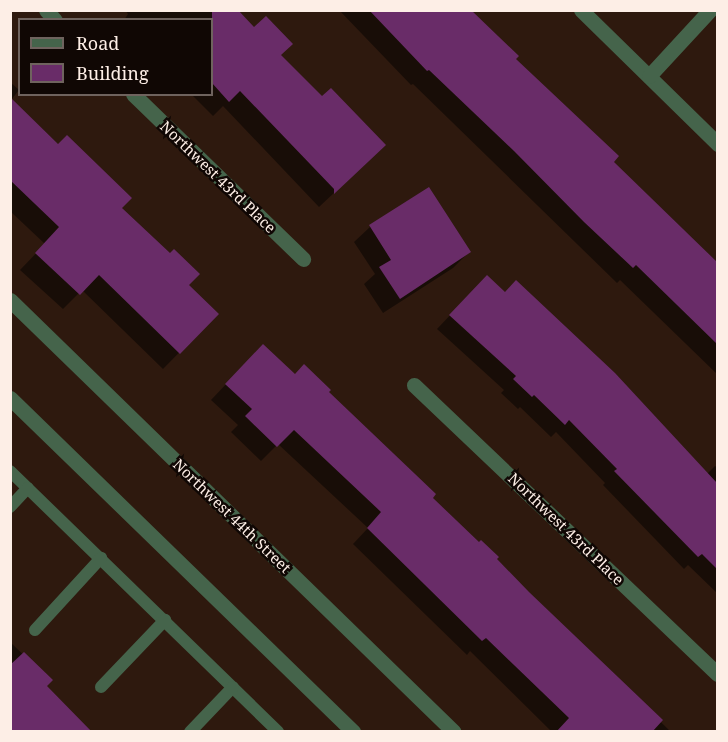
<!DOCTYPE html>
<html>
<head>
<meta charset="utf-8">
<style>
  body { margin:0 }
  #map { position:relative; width:728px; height:742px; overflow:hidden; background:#2e190e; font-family:"Noto Serif",serif }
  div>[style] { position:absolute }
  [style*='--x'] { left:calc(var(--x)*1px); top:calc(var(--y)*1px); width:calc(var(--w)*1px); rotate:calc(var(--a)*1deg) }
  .shadow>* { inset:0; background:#0007 }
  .building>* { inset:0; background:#692c68 }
  .service>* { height:12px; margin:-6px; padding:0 6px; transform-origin:6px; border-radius:6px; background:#45644b }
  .minor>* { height:15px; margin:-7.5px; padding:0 7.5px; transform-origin:7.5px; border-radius:7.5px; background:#45644b }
  .tertiary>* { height:15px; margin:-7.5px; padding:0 7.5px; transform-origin:7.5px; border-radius:7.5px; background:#45644b }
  span { translate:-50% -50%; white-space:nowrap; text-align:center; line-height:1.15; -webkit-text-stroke:5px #100704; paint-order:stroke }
  .street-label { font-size:15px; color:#fdeee6 }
  .frame { position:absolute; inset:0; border:12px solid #fdeee6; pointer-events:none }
  .legend { position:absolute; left:18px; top:18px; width:195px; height:78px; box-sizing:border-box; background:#100704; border:2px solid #6f635e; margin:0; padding:8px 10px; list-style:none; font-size:18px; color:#fdeee6 }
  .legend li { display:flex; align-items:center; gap:12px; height:30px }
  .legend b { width:30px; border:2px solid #6f635e }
</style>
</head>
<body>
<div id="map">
  <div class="shadow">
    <div style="clip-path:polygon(125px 10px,236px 10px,280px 55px,368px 161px,319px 207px,223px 106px,213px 116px,191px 94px,212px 94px,212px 20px,124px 20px,128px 14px)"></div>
    <div style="clip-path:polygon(339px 10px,468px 10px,612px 162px,718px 264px,718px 375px,620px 280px,617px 283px,413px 84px,411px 85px)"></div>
    <div style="clip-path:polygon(10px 82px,19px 90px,11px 100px,120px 208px,187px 285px,217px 314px,163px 369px,82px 290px,63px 309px,20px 270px,45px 244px,10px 211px)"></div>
    <div style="clip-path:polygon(428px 189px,469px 252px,453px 268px,383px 313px,364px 284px,375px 274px,354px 242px,370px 227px)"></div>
    <div style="clip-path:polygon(474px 290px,707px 474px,715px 466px,718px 468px,718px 594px,688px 565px,684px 569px,603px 485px,605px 483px,556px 432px,551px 437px,520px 407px,518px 409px,501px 393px,504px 390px,437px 329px)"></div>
    <div style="clip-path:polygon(248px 361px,295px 376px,327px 392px,431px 498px,671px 732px,552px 732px,470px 651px,467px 655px,353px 544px,368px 528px,278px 444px,261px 461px,231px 432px,238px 425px,211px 400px)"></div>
    <div style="clip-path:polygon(10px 642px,50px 680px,10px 732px)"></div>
  </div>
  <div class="building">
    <div style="clip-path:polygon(212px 10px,238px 10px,254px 27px,266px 16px,293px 44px,281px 55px,322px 96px,331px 88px,386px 145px,334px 194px,334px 189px,240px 91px,229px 102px,212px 83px)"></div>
    <div style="clip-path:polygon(369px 10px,471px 10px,498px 36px,519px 56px,516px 59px,619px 156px,614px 162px,717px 262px,717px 344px,636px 265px,633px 268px,584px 222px,514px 151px,429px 70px,427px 71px)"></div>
    <div style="clip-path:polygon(10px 97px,58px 144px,67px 135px,132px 198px,122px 208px,170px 253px,174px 249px,200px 274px,189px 285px,219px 314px,180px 354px,99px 275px,80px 295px,35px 253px,59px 227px,10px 180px)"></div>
    <div style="clip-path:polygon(429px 187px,471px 252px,400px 299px,379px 267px,391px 260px,369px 225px)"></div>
    <div style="clip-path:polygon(487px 275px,505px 292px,516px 280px,615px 373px,717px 483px,717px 569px,702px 554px,698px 557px,614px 471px,617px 469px,569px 420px,565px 425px,534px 395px,532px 397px,513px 379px,516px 376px,449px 315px)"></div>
    <div style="clip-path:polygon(263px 344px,295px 374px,304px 364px,331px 390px,329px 392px,436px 494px,433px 498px,479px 542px,481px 540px,499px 557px,497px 559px,529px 592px,663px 720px,652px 732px,556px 732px,569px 718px,486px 638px,482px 641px,367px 528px,381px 512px,294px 430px,277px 447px,245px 416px,252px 409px,225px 384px)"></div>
    <div style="clip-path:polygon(24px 652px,53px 680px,47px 686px,92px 732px,10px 732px,10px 665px)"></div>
  </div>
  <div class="service">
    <div style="--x:10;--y:471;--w:374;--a:44.2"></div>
    <div style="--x:10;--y:507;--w:26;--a:-47"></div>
    <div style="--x:35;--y:630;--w:98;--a:-47.5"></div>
    <div style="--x:101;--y:687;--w:93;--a:-46.3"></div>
    <div style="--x:190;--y:732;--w:62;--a:-46.3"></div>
  </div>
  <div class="minor">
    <div style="--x:46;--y:10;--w:13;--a:48"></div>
    <div style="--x:581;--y:10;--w:192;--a:44.4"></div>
    <div style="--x:649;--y:76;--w:90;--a:-47.3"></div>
    <div style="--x:133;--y:94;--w:237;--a:44.1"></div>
    <div style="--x:414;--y:385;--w:419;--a:43.6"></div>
  </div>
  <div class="tertiary">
    <div style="--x:10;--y:300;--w:619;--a:44.22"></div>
    <div style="--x:10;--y:398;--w:479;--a:44.2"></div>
  </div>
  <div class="street-label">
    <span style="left:218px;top:177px;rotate:44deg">Northwest 43rd Place</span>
    <span style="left:232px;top:516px;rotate:44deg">Northwest 44th Street</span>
    <span style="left:566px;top:529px;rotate:44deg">Northwest 43rd Place</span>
  </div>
  <div class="frame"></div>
  <ul class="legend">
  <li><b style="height:8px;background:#45644b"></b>Road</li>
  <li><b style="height:16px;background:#692c68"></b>Building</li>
  </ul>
</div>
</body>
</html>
